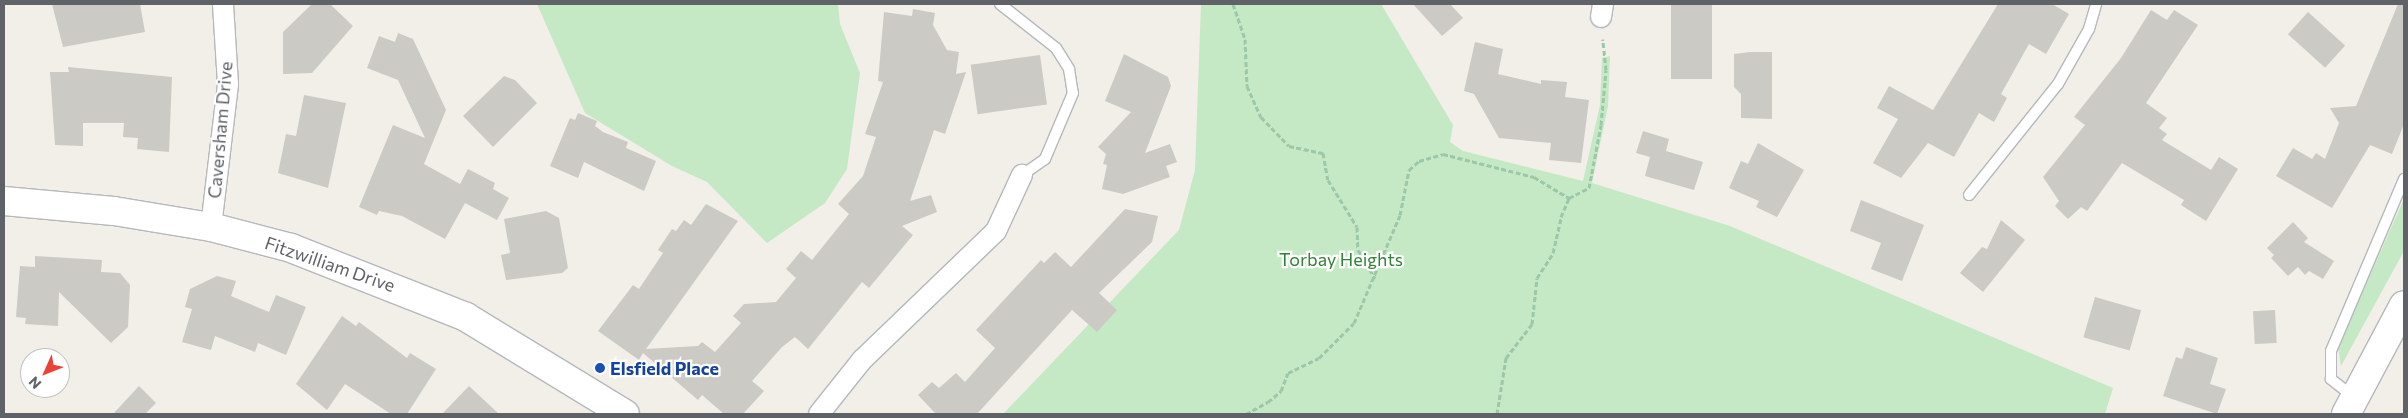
<!DOCTYPE html>
<html>
<head>
<meta charset="utf-8">
<style>
  body { margin:0 }
  #map { position:relative; width:2408px; height:418px; overflow:hidden; background:#f1efe8; font-family:Commissioner,sans-serif }
  div>[style] { position:absolute }
  [style*='--x'] { left:calc(var(--x)*1px); top:calc(var(--y)*1px); width:calc(var(--w)*1px); rotate:calc(var(--a)*1deg) }
  .green>* { inset:0; background:#c5e8c5 }
  .building>* { inset:0; background:#cccac5; transform-origin:0 0 }
  .path>* { height:3px; margin-top:-1.5px; transform-origin:0; background:repeating-linear-gradient(90deg,#9cc7a9 0 5px,transparent 0 7.5px) }
  .roads { filter:drop-shadow(1px 0 #b5b8bc) drop-shadow(-1px 0 #b5b8bc) drop-shadow(0 1px #b5b8bc) drop-shadow(0 -1px #b5b8bc) }
  .lane>* { height:10px; margin:-5px; padding:0 5px; transform-origin:5px; border-radius:5px; background:#fff }
  .street>* { height:20px; margin:-10px; padding:0 10px; transform-origin:10px; border-radius:10px; background:#fff }
  .secondary>* { height:28px; margin:-14px; padding:0 14px; transform-origin:14px; border-radius:14px; background:#fff }
  .dots>* { width:14px; height:14px; translate:-50% -50%; box-sizing:border-box; border:2px solid #fff; border-radius:50% }
  span { translate:-50% -50%; white-space:nowrap; text-align:center; line-height:1.15; -webkit-text-stroke:4.5px #fff; paint-order:stroke }
  .street-label { font-size:18px; color:#5f6368 }
  .park-label { font-size:18px; color:#348238 }
  .transit-label { font-size:18px; color:#164399; font-weight:700 }
  .left { translate:0 -50%; text-align:left }
  .frame { position:absolute; inset:0; border:5px solid #5f6368; pointer-events:none }
  .north { position:absolute; left:20px; top:348px; width:50px; height:50px; box-sizing:border-box; background:#fff; border:1px solid #bfc1c3; border-radius:50%; rotate:226deg; font-size:14px; font-weight:700; line-height:20px; text-align:center; color:#5f6368 }
  .north::after { content:''; display:block; margin:auto; width:18px; height:22px; background:#ea4335; clip-path:polygon(50% 0,100% 100%,50% 72%,0 100%) }
</style>
</head>
<body>
<div id="map">
  <div class="green">
    <div style="clip-path:polygon(537px 4px,838px 4px,840px 24px,860px 73px,847px 169px,825px 203px,767px 243px,707px 182px,672px 166px,585px 113px)"></div>
    <div style="clip-path:polygon(1201px 4px,1381px 4px,1453px 125px,1450px 142px,1463px 151px,1583px 181px,1600px 105px,1602px 58px,1610px 56px,1608px 106px,1592px 183px,1730px 226px,2113px 388px,2105px 414px,1003px 414px,1179px 230px,1195px 170px)"></div>
    <div style="clip-path:polygon(2404px 199px,2404px 251px,2341px 366px,2338px 347px)"></div>
  </div>
  <div class="building">
    <div style="clip-path:polygon(52px 4px,140px 4px,145px 32px,63px 47px)"></div>
    <div style="clip-path:polygon(312px 4px,330px 4px,353px 26px,312px 73px,283px 74px,283px 32px)"></div>
    <div style="clip-path:polygon(1413px 4px,1450px 4px,1463px 18px,1442px 36px)"></div>
    <div style="left:1671px;top:4px;width:41px;height:75px"></div>
    <div style="clip-path:polygon(1998px 4px,2052px 4px,2069px 14px,2046px 54px,2029px 44px,2001px 94px,2007px 98px,1994px 122px,1979px 113px,1954px 157px,1928px 143px,1901px 178px,1873px 163px,1898px 119px,1877px 108px,1889px 86px,1933px 110px)"></div>
    <div style="clip-path:polygon(2398px 4px,2404px 4px,2404px 124px,2392px 154px,2370px 145px,2332px 208px,2276px 176px,2293px 148px,2312px 159px,2316px 153px,2325px 159px,2339px 123px,2330px 108px,2356px 106px)"></div>
    <div style="clip-path:polygon(913px 9px,935px 13px,933px 25px,947px 50px,959px 52px,956px 74px,966px 72px,945px 134px,934px 130px,910px 201px,931px 195px,937px 212px,902px 226px,913px 235px,869px 288px,862px 282px,808px 349px,795px 337px,782px 347px,752px 381px,764px 391px,743px 414px,724px 414px,702px 395px,698px 400px,643px 353px,639px 360px,598px 331px,633px 285px,639px 289px,663px 253px,658px 250px,672px 229px,676px 231px,684px 220px,691px 225px,706px 204px,738px 221px,646px 349px,698px 346px,702px 342px,715px 352px,741px 323px,733px 316px,744px 304px,776px 302px,796px 278px,786px 269px,801px 251px,812px 260px,849px 214px,838px 204px,863px 176px,876px 137px,865px 134px,883px 82px,878px 81px,884px 12px,912px 16px)"></div>
    <div style="clip-path:polygon(2151px 10px,2167px 20px,2174px 10px,2198px 25px,2146px 103px,2167px 118px,2159px 128px,2167px 134px,2162px 140px,2211px 170px,2219px 157px,2238px 169px,2206px 221px,2181px 205px,2184px 200px,2122px 163px,2087px 211px,2081px 207px,2068px 219px,2055px 206px,2059px 201px,2043px 177px,2085px 125px,2074px 117px,2121px 58px)"></div>
    <div style="left:2308px;top:12px;width:50px;height:30px;rotate:42deg"></div>
    <div style="clip-path:polygon(398px 33px,413px 39px,446px 110px,424px 164px,460px 184px,468px 169px,495px 183px,493px 189px,509px 198px,497px 220px,465px 203px,445px 239px,402px 216px,379px 211px,377px 215px,359px 207px,393px 125px,425px 138px,398px 80px,367px 68px,379px 36px,395px 42px)"></div>
    <div style="clip-path:polygon(1475px 42px,1503px 49px,1498px 74px,1541px 84px,1541px 80px,1567px 82px,1565px 97px,1589px 100px,1581px 163px,1549px 160px,1551px 143px,1499px 138px,1474px 94px,1464px 91px)"></div>
    <div style="clip-path:polygon(1750px 52px,1772px 52px,1772px 119px,1741px 118px,1741px 94px,1734px 87px,1734px 54px)"></div>
    <div style="clip-path:polygon(1124px 54px,1168px 77px,1171px 86px,1145px 153px,1170px 144px,1177px 162px,1166px 166px,1170px 177px,1123px 194px,1102px 189px,1107px 165px,1103px 164px,1106px 154px,1098px 147px,1131px 112px,1105px 101px)"></div>
    <div style="left:1040px;top:55px;width:50px;height:70px;rotate:82deg"></div>
    <div style="clip-path:polygon(68px 67px,172px 77px,169px 152px,137px 149px,138px 138px,123px 137px,124px 123px,83px 123px,83px 146px,55px 145px,50px 72px,69px 72px)"></div>
    <div style="clip-path:polygon(504px 76px,515px 80px,537px 103px,493px 147px,463px 116px)"></div>
    <div style="clip-path:polygon(304px 95px,346px 103px,328px 188px,278px 173px,286px 134px,296px 136px)"></div>
    <div style="clip-path:polygon(578px 113px,597px 121px,595px 126px,603px 132px,628px 142px,626px 148px,656px 161px,644px 191px,584px 162px,578px 178px,550px 166px,570px 118px,575px 120px)"></div>
    <div style="clip-path:polygon(1643px 131px,1669px 139px,1666px 151px,1703px 162px,1694px 190px,1645px 176px,1650px 157px,1636px 153px)"></div>
    <div style="clip-path:polygon(1758px 143px,1804px 170px,1777px 217px,1756px 207px,1759px 201px,1729px 188px,1741px 161px,1748px 164px)"></div>
    <div style="clip-path:polygon(1861px 200px,1924px 225px,1902px 281px,1871px 269px,1881px 243px,1850px 231px)"></div>
    <div style="clip-path:polygon(1125px 209px,1158px 216px,1152px 242px,1099px 293px,1117px 310px,1097px 332px,1072px 310px,977px 414px,936px 414px,918px 395px,932px 382px,939px 388px,956px 373px,965px 382px,995px 348px,976px 330px,1041px 260px,1044px 263px,1055px 252px,1071px 267px)"></div>
    <div style="clip-path:polygon(546px 211px,559px 218px,568px 268px,562px 273px,506px 280px,501px 255px,510px 253px,504px 219px)"></div>
    <div style="clip-path:polygon(2001px 220px,2025px 240px,1983px 292px,1960px 273px,1982px 247px,1987px 249px)"></div>
    <div style="clip-path:polygon(2293px 222px,2308px 238px,2304px 242px,2334px 261px,2323px 279px,2309px 271px,2305px 275px,2298px 267px,2288px 276px,2271px 258px,2274px 255px,2267px 248px)"></div>
    <div style="clip-path:polygon(35px 256px,102px 260px,101px 272px,120px 273px,130px 285px,128px 327px,111px 343px,59px 292px,58px 326px,25px 324px,26px 318px,16px 317px,20px 266px,35px 267px)"></div>
    <div style="clip-path:polygon(217px 276px,236px 281px,231px 296px,269px 312px,276px 295px,306px 307px,286px 355px,258px 343px,255px 352px,215px 336px,211px 350px,182px 342px,192px 309px,185px 307px,190px 289px)"></div>
    <div style="left:2095px;top:297px;width:48px;height:42px;rotate:16deg"></div>
    <div style="left:2275px;top:310px;width:33px;height:22px;rotate:87deg"></div>
    <div style="clip-path:polygon(342px 316px,356px 326px,359px 322px,407px 358px,410px 353px,436px 369px,407px 414px,391px 414px,345px 384px,327px 410px,296px 384px)"></div>
    <div style="clip-path:polygon(2186px 347px,2218px 358px,2210px 384px,2226px 389px,2217px 414px,2163px 396px,2176px 357px,2182px 359px)"></div>
    <div style="clip-path:polygon(139px 386px,156px 403px,145px 414px,113px 414px)"></div>
    <div style="clip-path:polygon(469px 386px,499px 414px,442px 414px)"></div>
  </div>
  <div class="path">
    <div style="--x:1233;--y:4;--w:37;--a:71"></div>
    <div style="--x:1245;--y:39;--w:47;--a:87.6"></div>
    <div style="--x:1247;--y:86;--w:34;--a:66"></div>
    <div style="--x:1261;--y:117;--w:40;--a:46"></div>
    <div style="--x:1289;--y:146;--w:35;--a:12"></div>
    <div style="--x:1323;--y:153;--w:27;--a:80"></div>
    <div style="--x:1328;--y:180;--w:55;--a:58.3"></div>
    <div style="--x:1357;--y:227;--w:23;--a:88"></div>
    <div style="--x:1358;--y:250;--w:33;--a:59"></div>
    <div style="--x:1246;--y:414;--w:25;--a:-29"></div>
    <div style="--x:1268;--y:402;--w:17;--a:-40"></div>
    <div style="--x:1281;--y:391;--w:19;--a:-69"></div>
    <div style="--x:1288;--y:373;--w:34;--a:-26"></div>
    <div style="--x:1319;--y:358;--w:49;--a:-45"></div>
    <div style="--x:1354;--y:323;--w:117;--a:-66.9"></div>
    <div style="--x:1400;--y:215;--w:46;--a:-78.7"></div>
    <div style="--x:1409;--y:170;--w:13;--a:-42"></div>
    <div style="--x:1419;--y:161;--w:25;--a:-16"></div>
    <div style="--x:1443;--y:154;--w:94;--a:14.2"></div>
    <div style="--x:1534;--y:177;--w:41;--a:31"></div>
    <div style="--x:1497;--y:414;--w:57;--a:-80.9"></div>
    <div style="--x:1506;--y:358;--w:43;--a:-52.6"></div>
    <div style="--x:1532;--y:324;--w:46;--a:-83.8"></div>
    <div style="--x:1537;--y:278;--w:30;--a:-57"></div>
    <div style="--x:1553;--y:253;--w:37;--a:-77"></div>
    <div style="--x:1561;--y:217;--w:21;--a:-67"></div>
    <div style="--x:1569;--y:198;--w:22;--a:-27"></div>
    <div style="--x:1589;--y:188;--w:64;--a:-79.2"></div>
    <div style="--x:1601;--y:125;--w:55;--a:-84.8"></div>
    <div style="--x:1606;--y:70;--w:31;--a:-96"></div>
  </div>
  <div class="roads">
    <div class="lane">
      <div style="--x:1000;--y:4;--w:71;--a:38.2"></div>
      <div style="--x:1056;--y:48;--w:25;--a:58"></div>
      <div style="--x:1069;--y:69;--w:24;--a:81"></div>
      <div style="--x:1073;--y:93;--w:72;--a:113"></div>
      <div style="--x:1045;--y:159;--w:28;--a:145"></div>
      <div style="--x:1969;--y:195;--w:142;--a:-51.3"></div>
      <div style="--x:2058;--y:84;--w:63;--a:-60.6"></div>
      <div style="--x:2089;--y:29;--w:26;--a:-74"></div>
      <div style="--x:2355;--y:398;--w:31;--a:-142"></div>
      <div style="--x:2331;--y:379;--w:28;--a:-90"></div>
      <div style="--x:2331;--y:351;--w:187;--a:-67"></div>
    </div>
    <div class="street">
      <div style="--x:1601;--y:17;--w:13;--a:-81"></div>
      <div style="--x:211;--y:227;--w:144;--a:-83.2"></div>
      <div style="--x:228;--y:84;--w:80;--a:-93.6"></div>
      <div style="--x:819;--y:414;--w:69;--a:-51.5"></div>
      <div style="--x:862;--y:360;--w:186;--a:-43.9"></div>
      <div style="--x:996;--y:231;--w:62;--a:-65.1"></div>
    </div>
    <div class="secondary">
      <div style="--x:4;--y:201;--w:110;--a:5.2"></div>
      <div style="--x:114;--y:211;--w:98;--a:9.4"></div>
      <div style="--x:211;--y:227;--w:83;--a:14.7"></div>
      <div style="--x:291;--y:248;--w:188;--a:21.5"></div>
      <div style="--x:466;--y:317;--w:186;--a:31.4"></div>
      <div style="--x:2346;--y:414;--w:123;--a:-62"></div>
    </div>
  </div>
  <div class="dots">
    <div style="left:600px;top:368px;background:#1a4fb4"></div>
  </div>
  <div class="street-label">
    <span style="left:220px;top:130px;rotate:-85deg">Caversham Drive</span>
    <span style="left:330px;top:264px;rotate:19deg">Fitzwilliam Drive</span>
  </div>
  <div class="park-label">
    <span style="left:1341px;top:259px">Torbay Heights</span>
  </div>
  <div class="transit-label">
    <span class="left" style="left:610px;top:368px">Elsfield Place</span>
  </div>
  <div class="frame"></div>
  <div class="north">N</div>
</div>
</body>
</html>
